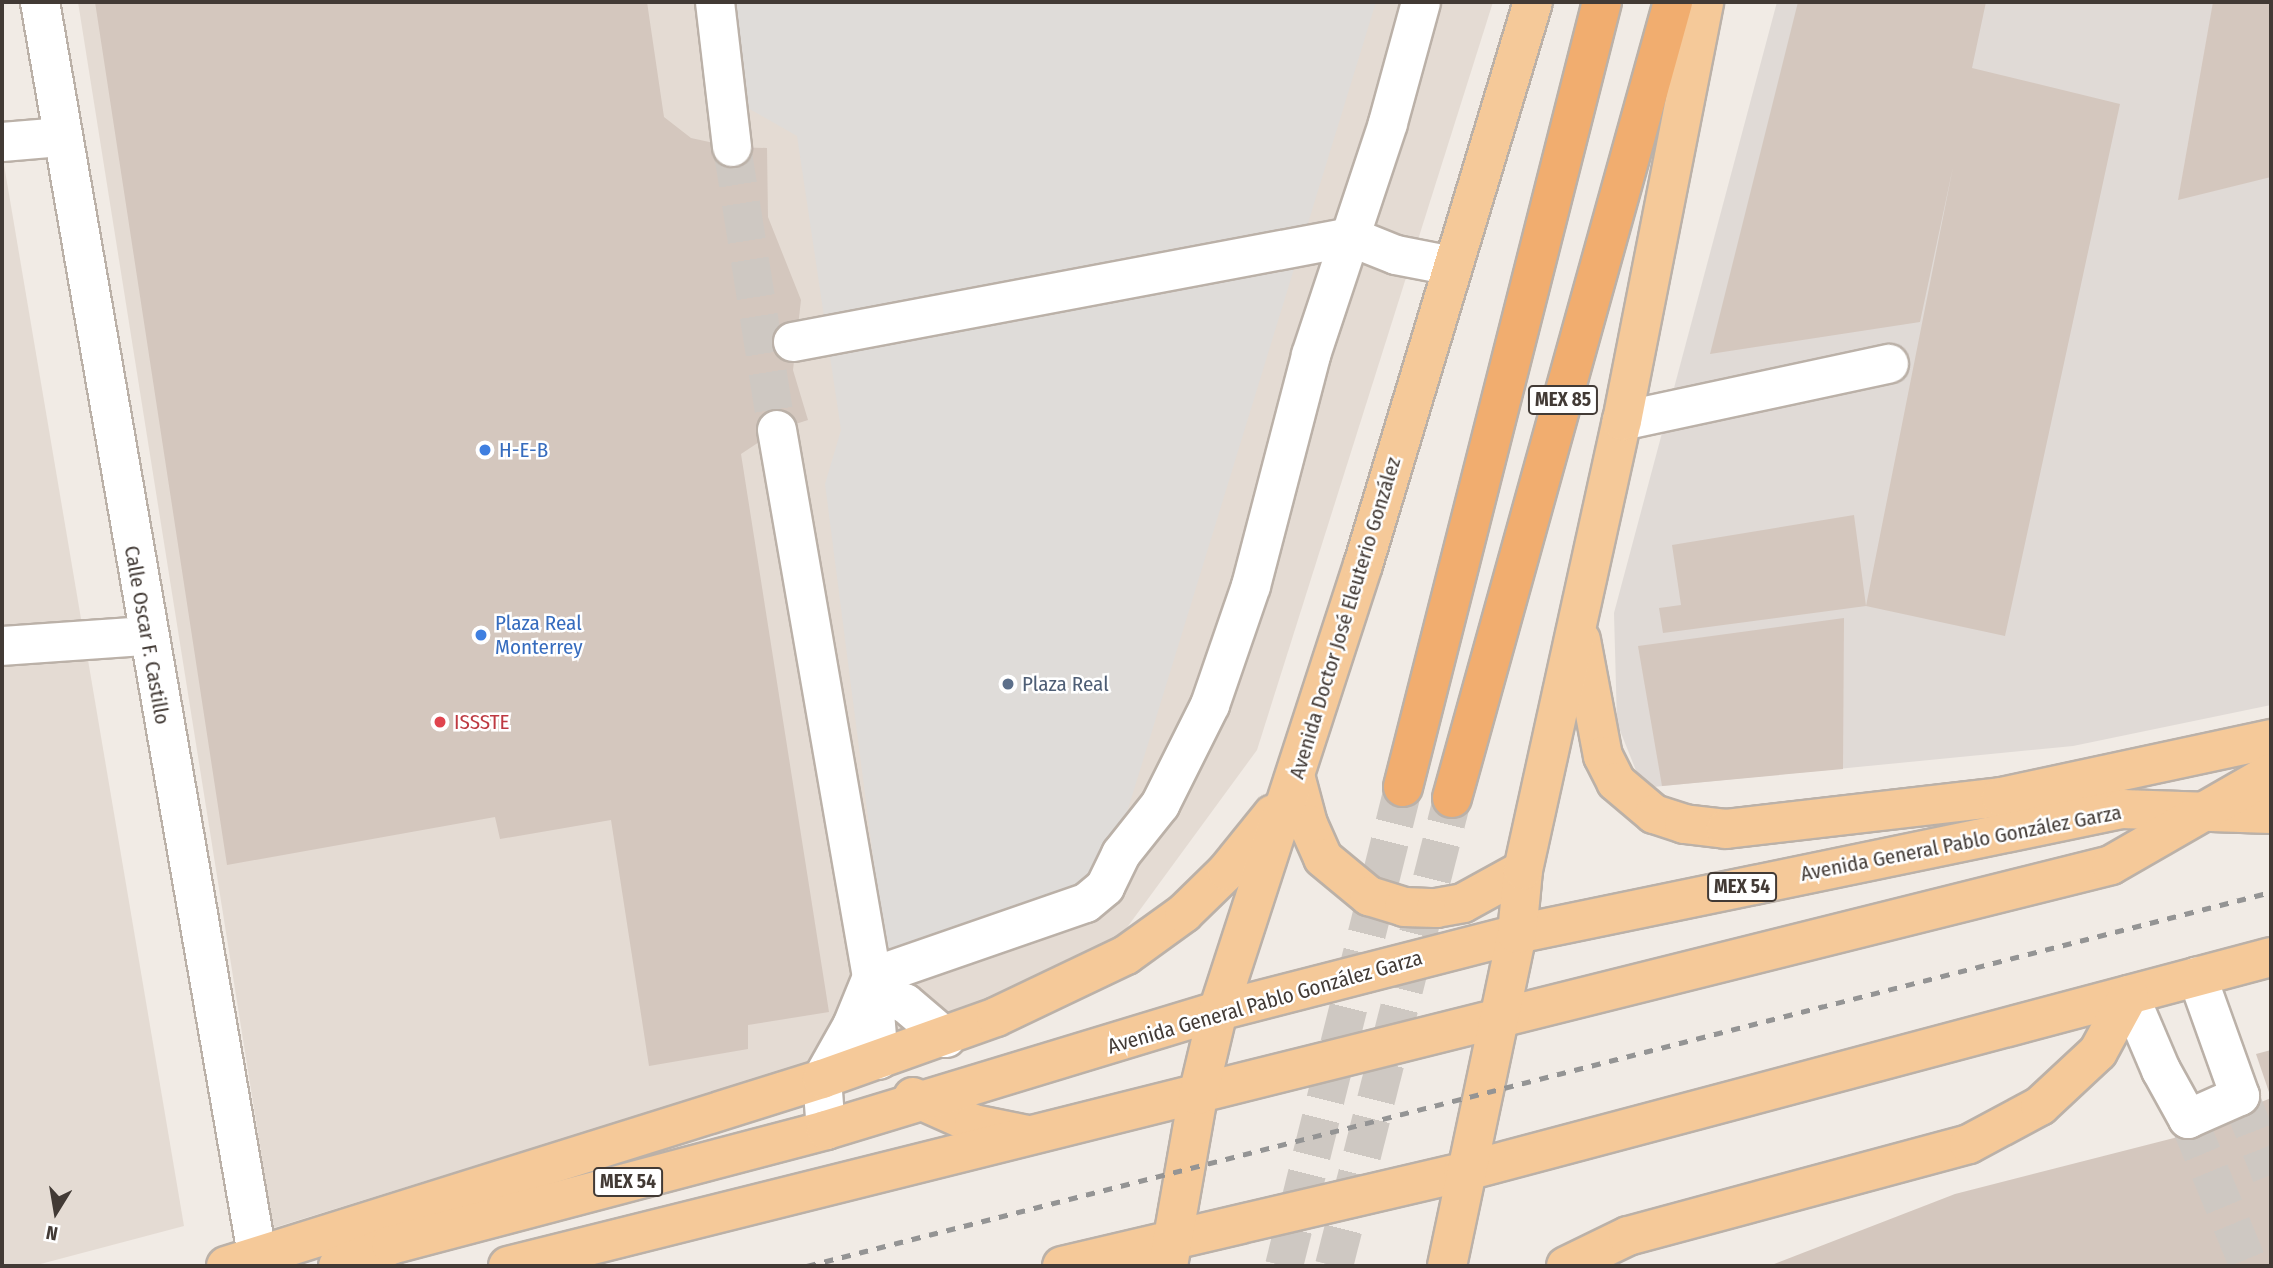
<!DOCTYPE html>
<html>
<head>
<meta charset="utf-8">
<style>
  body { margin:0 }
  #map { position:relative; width:2273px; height:1268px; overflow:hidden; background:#f1ebe5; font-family:"Fira Sans Condensed",sans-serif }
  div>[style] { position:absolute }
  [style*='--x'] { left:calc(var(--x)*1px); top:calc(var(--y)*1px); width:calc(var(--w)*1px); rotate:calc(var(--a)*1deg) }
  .residential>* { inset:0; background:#e4dbd3 }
  .industrial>* { inset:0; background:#e0dad6 }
  .parking>* { inset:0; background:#dfdcd9 }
  .building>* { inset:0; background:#d4c7be }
  .minor-tunnel>* { height:38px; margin-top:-19px; transform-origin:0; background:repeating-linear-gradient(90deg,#cec8c2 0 38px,transparent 0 57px) }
  .highway-tunnel>* { height:38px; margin-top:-19px; transform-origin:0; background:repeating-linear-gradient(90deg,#cec8c2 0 38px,transparent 0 57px) }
  .roads { filter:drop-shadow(2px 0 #bbb1a8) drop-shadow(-2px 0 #bbb1a8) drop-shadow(0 2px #bbb1a8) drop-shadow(0 -2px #bbb1a8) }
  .minor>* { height:38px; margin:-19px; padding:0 19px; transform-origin:19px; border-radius:19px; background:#fff }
  .major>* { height:38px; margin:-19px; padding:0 19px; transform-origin:19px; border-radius:19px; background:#f5c999 }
  .highway>* { height:38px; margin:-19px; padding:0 19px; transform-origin:19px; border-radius:19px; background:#f1ad6f }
  .rail>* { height:5px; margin-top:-2.5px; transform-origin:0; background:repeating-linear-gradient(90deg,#949494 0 9px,transparent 0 18px) }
  .dots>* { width:19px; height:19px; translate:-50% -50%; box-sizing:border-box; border:4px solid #fff; border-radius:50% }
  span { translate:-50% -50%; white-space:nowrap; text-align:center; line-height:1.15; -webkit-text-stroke:5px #fff; paint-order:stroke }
  .shield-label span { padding:2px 5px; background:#fff; border:2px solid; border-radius:5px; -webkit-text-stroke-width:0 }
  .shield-label { font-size:19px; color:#423a35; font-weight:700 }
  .shop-label { font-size:21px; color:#366cbe }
  .left { translate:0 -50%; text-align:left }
  .street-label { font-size:21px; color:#423a35 }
  .service-label { font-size:21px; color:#4e5e75 }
  .health-label { font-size:21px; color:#be3a42 }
  .frame { position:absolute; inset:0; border:4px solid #423a35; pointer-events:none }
  .north { position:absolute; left:21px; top:1177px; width:70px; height:70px; -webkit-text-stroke:5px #fff; paint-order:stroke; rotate:191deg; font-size:19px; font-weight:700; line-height:28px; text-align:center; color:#423a35 }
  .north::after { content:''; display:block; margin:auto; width:24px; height:32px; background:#423a35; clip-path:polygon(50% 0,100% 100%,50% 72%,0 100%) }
</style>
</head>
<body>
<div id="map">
  <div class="residential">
    <div style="clip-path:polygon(78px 2px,1493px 2px,1257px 750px,1123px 933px,951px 1019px,273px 1228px)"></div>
    <div style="clip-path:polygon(2px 153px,184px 1226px,33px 1266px,2px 1266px)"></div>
  </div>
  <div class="industrial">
    <div style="clip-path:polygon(1777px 2px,2271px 2px,2271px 705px,2073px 746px,1643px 788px,1617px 723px,1614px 613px)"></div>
  </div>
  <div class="parking">
    <div style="clip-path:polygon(732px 2px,1376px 2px,1105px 884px,888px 973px,825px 484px,841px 430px,797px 136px,734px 100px)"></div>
  </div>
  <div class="building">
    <div style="clip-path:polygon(95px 2px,647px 2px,664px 117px,691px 138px,732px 147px,767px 148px,768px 217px,801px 300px,793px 370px,808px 420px,777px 430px,741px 454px,829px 1012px,748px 1025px,748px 1049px,649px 1066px,611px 820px,500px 839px,495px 817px,227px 865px)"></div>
    <div style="clip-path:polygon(1798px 2px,1986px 2px,1972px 68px,2120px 104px,2005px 636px,1866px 606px,1953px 167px,1920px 322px,1710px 354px)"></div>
    <div style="clip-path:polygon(2213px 2px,2271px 2px,2271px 177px,2178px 200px)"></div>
    <div style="clip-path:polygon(1854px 515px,1866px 606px,1663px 633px,1659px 608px,1681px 605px,1672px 545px)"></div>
    <div style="clip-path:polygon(1844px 618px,1843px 769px,1662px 786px,1638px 646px)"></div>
    <div style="clip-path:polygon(2271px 1050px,2271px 1098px,2256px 1054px)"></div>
    <div style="clip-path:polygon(2271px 1098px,2271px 1266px,1769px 1266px,1955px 1194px,2174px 1138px)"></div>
  </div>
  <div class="minor-tunnel">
    <div style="--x:732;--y:147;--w:287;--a:81"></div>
    <div style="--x:2240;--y:1096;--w:85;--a:68.6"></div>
    <div style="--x:2188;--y:1119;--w:159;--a:67.5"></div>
  </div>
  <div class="highway-tunnel">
    <div style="--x:1284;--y:1266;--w:494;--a:-76"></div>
    <div style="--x:1334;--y:1266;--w:483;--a:-75.8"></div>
  </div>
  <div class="roads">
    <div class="minor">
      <div style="--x:40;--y:2;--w:1283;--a:80.17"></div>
      <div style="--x:715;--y:2;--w:146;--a:83.3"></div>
      <div style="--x:2;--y:142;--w:60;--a:-4.8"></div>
      <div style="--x:793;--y:342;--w:568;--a:-10.66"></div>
      <div style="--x:1351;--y:237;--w:48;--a:21.8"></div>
      <div style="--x:1396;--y:255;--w:57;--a:11.1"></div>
      <div style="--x:1622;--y:421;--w:273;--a:-12.1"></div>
      <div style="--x:777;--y:430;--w:555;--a:80.15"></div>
      <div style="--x:872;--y:977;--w:83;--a:85.2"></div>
      <div style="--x:2;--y:646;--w:144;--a:-4"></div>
      <div style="--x:874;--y:992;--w:33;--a:20"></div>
      <div style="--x:905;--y:1003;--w:54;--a:40.5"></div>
      <div style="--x:2129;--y:995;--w:82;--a:66.9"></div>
      <div style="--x:2161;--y:1070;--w:56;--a:61.1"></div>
      <div style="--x:2188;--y:1119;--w:57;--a:-23.9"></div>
      <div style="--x:2240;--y:1096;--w:127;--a:-109.7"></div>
      <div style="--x:826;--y:1130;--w:51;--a:-94.5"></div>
      <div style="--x:822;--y:1079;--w:61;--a:-60.5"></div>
      <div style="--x:852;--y:1026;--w:53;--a:-67.8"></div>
      <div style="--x:872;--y:977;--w:226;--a:-19.1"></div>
      <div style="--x:1086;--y:903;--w:25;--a:-40"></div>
      <div style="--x:1105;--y:887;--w:37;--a:-64"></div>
      <div style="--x:1121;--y:854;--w:63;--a:-51.5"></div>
      <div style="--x:1160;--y:805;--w:112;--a:-63.4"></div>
      <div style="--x:1210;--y:705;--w:126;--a:-71"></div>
      <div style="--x:1251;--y:586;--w:239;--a:-75.4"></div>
      <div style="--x:1311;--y:355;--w:244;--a:-71.6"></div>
      <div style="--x:1388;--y:123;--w:125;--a:-74.7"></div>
    </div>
    <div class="major">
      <div style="--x:1581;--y:640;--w:118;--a:79.3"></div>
      <div style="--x:1603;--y:756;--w:29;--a:63"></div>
      <div style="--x:1616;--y:782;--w:50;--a:40.1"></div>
      <div style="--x:1654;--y:814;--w:32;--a:18"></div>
      <div style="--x:1684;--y:824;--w:42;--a:6.8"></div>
      <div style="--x:1726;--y:829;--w:277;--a:-6.6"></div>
      <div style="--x:2001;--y:797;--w:276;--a:-12.1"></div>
      <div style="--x:1296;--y:779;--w:47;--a:75.1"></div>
      <div style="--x:1308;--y:824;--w:37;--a:66"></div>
      <div style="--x:1323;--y:858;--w:60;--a:39.6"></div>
      <div style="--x:1369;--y:896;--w:37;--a:17"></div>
      <div style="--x:1404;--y:907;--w:32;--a:2"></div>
      <div style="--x:1436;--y:908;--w:27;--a:-10"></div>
      <div style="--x:1463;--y:903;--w:68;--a:-28.8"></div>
      <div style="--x:913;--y:1097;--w:67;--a:23.9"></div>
      <div style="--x:974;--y:1124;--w:54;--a:11.7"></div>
      <div style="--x:226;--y:1266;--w:625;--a:-17.42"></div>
      <div style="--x:822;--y:1079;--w:185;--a:-19.6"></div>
      <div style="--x:996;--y:1017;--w:144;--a:-25.5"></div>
      <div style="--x:1126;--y:955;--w:72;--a:-35.9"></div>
      <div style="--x:1184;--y:913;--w:60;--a:-44.3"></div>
      <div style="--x:1227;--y:871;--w:73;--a:-51.1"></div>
      <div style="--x:338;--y:1266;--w:57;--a:-21.6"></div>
      <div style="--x:391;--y:1245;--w:450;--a:-14.8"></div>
      <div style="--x:826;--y:1130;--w:410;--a:-16.9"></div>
      <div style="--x:1218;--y:1011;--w:309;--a:-14.4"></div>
      <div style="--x:1517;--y:934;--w:618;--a:-11.67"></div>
      <div style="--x:2122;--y:809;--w:149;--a:1.9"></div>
      <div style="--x:508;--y:1266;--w:1652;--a:-14.04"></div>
      <div style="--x:2111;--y:865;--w:185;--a:-29.9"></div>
      <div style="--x:1062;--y:1266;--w:412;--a:-13.2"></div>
      <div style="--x:1463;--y:1172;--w:836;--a:-14.9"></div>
      <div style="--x:1168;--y:1266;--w:174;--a:-80"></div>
      <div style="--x:1198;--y:1095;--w:86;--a:-76.6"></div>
      <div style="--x:1218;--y:1011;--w:469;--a:-72"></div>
      <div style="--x:1363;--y:565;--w:588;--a:-73.2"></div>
      <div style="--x:1447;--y:1266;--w:339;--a:-78.1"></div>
      <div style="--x:1517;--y:934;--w:64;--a:-84.6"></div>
      <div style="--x:1523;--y:870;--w:460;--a:-77.6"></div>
      <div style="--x:1622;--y:421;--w:427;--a:-78.9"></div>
      <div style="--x:1566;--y:1266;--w:69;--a:-25.8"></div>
      <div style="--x:1628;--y:1236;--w:353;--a:-15.1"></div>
      <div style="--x:1969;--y:1144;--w:81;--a:-28.2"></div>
      <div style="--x:2040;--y:1106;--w:79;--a:-43"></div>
      <div style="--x:2098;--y:1052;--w:65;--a:-61.5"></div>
    </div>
    <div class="highway">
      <div style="--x:1403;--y:787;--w:810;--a:-75.78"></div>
      <div style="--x:1452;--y:798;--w:826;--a:-74.48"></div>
    </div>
  </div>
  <div class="rail">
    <div style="--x:807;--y:1266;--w:1511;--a:-14.33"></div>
  </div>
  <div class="dots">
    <div style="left:485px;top:450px;background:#3f7fe0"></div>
    <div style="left:481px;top:635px;background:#3f7fe0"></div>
    <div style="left:1008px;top:684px;background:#5c6f8a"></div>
    <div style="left:440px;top:722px;background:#e0444e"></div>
  </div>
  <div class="shield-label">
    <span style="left:1563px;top:400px">MEX 85</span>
    <span style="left:1742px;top:887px">MEX 54</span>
    <span style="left:628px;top:1182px">MEX 54</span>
  </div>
  <div class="shop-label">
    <span class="left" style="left:499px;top:450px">H-E-B</span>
    <span class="left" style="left:495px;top:635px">Plaza Real<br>Monterrey</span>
  </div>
  <div class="street-label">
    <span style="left:1345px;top:618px;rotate:-73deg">Avenida Doctor José Eleuterio González</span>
    <span style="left:147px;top:635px;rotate:80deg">Calle Oscar F. Castillo</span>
    <span style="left:1961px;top:843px;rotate:-11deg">Avenida General Pablo González Garza</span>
    <span style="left:1265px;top:1002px;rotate:-16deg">Avenida General Pablo González Garza</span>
  </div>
  <div class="service-label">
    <span class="left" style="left:1022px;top:684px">Plaza Real</span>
  </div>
  <div class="health-label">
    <span class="left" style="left:454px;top:722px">ISSSTE</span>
  </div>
  <div class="frame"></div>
  <div class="north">N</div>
</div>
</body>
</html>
